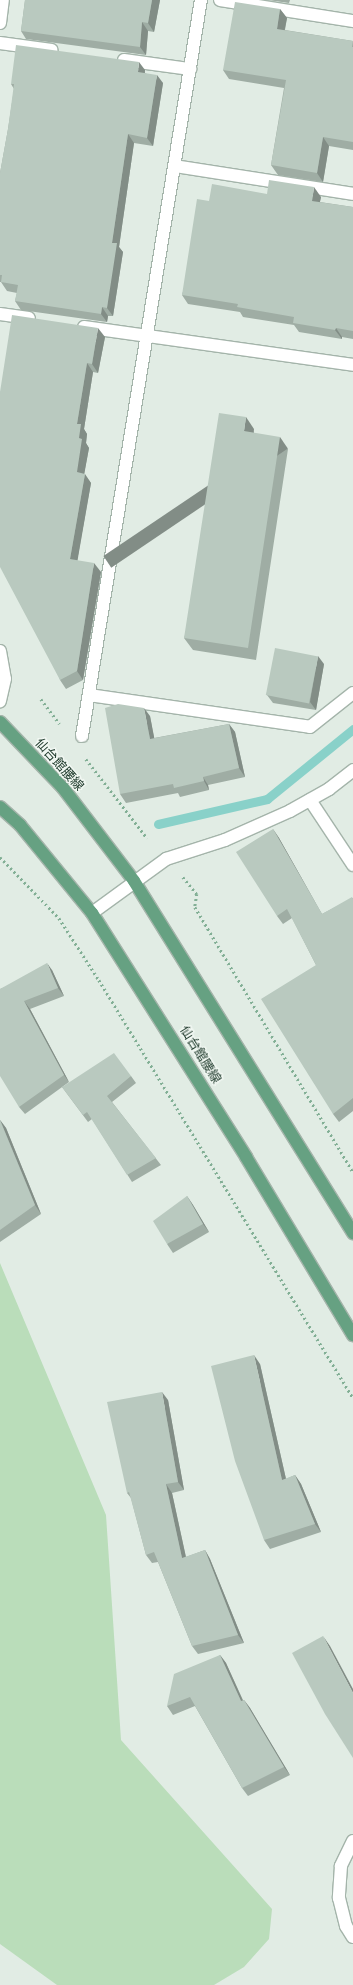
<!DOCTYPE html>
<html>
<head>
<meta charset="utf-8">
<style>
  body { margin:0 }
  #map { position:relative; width:353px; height:1985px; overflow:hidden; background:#e1ece4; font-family:"Work Sans","Noto Sans JP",sans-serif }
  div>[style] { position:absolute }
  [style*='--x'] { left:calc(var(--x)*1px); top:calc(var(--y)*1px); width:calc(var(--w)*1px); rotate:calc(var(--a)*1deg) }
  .green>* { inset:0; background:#baddba }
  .stream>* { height:9px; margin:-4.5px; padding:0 4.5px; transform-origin:4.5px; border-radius:4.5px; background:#89d1c9 }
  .path>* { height:2.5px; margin-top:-1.25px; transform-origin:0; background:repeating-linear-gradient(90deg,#82af95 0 2px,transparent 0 5px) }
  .roads { filter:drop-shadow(1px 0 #a4b4aa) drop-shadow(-1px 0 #a4b4aa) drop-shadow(0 1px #a4b4aa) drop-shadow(0 -1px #a4b4aa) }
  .minor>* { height:12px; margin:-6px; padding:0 6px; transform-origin:6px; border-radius:6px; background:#fff }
  .major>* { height:12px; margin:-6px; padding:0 6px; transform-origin:6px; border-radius:6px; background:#66a182 }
  .wall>* { inset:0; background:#9fada4 }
  .shaded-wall>* { inset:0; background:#828d86; transform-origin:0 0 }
  .building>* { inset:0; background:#b9c9bf; transform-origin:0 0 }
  span { translate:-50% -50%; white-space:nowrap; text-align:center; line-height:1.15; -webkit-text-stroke:3px #f2f8f3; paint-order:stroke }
  .street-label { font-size:13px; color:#213c2e }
</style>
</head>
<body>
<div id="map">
  <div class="green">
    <div style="clip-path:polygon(0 1263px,106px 1515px,121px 1740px,272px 1909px,269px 1939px,244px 1967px,214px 1985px,57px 1985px,0 1944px)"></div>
  </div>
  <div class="stream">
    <div style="--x:158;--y:824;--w:112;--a:-12.9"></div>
    <div style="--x:267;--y:799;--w:111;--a:-39.1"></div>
  </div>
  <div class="path">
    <div style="--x:41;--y:699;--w:31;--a:53"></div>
    <div style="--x:86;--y:759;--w:100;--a:52.3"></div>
    <div style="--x:0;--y:857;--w:85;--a:46"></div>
    <div style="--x:59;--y:918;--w:74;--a:57.2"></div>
    <div style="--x:99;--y:980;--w:488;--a:58.7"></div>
    <div style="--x:183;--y:877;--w:22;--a:51"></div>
    <div style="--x:197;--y:894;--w:13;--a:99"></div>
    <div style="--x:195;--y:907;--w:309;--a:59.2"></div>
  </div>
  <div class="roads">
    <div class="minor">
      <div style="--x:220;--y:0;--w:135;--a:9"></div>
      <div style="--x:0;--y:23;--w:23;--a:-83"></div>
      <div style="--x:0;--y:43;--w:52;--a:7.7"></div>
      <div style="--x:124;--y:60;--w:67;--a:7.8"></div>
      <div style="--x:175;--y:166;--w:180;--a:8.9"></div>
      <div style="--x:0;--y:314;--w:29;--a:8"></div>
      <div style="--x:84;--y:327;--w:272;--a:8"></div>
      <div style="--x:0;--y:651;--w:28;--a:80"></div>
      <div style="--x:5;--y:679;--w:23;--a:103"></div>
      <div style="--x:89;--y:695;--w:223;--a:8.2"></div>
      <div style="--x:310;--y:727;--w:55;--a:-38.3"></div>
      <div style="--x:82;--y:736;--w:746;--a:-80.82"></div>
      <div style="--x:310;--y:800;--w:78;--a:56.5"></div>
      <div style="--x:92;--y:913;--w:92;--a:-36.1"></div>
      <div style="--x:166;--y:859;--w:62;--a:-17.9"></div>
      <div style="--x:225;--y:840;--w:71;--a:-24"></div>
      <div style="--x:290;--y:811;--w:45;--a:-29.4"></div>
      <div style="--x:329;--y:789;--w:31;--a:-38"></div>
      <div style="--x:353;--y:1841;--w:28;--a:116"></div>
      <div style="--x:341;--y:1866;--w:32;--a:94"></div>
      <div style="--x:339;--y:1898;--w:29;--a:76"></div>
      <div style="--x:346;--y:1926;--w:13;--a:58"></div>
    </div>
    <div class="major">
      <div style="--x:0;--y:722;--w:91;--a:46.3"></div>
      <div style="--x:63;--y:788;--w:117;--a:52.6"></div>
      <div style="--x:134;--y:881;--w:415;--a:58.1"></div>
      <div style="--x:0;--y:807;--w:27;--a:42"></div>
      <div style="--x:20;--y:825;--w:114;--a:50.7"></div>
      <div style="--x:92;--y:913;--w:289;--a:57.7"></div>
      <div style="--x:246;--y:1157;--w:208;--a:59"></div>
    </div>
  </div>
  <div class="wall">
    <div style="clip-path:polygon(25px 0,160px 0,154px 32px,148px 31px,146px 55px,26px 39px,21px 31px)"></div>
    <div style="clip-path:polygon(268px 0,290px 0,289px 3px)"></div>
    <div style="clip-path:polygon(280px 9px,287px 18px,285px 30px,353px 41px,353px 150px,329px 146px,323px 182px,278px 175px,271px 165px,284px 88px,229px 79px,223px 70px)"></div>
    <div style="clip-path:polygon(145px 70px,145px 73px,163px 83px,153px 146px,134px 143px,119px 247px,123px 252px,113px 316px,108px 316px,107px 322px,21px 310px,15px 301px,17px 293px,7px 291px,1px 282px,0 282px,0 173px,8px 129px,14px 89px,11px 84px)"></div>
    <div style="clip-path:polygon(267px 194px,321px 197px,320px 202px,353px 207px,353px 339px,342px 337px,342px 339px,299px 332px,294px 325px,243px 317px,240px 312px,188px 304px,182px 295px,209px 201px)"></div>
    <div style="clip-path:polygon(105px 337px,98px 373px,93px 372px,84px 429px,87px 434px,86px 443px,89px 448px,84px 474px,91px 483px,77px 561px,101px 572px,83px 680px,66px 689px,60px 680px,0 392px)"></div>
    <div style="clip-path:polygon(254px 429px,254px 433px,288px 449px,256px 660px,193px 650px,184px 638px)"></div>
    <div style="clip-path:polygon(324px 664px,316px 710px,273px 703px,267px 695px)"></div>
    <div style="clip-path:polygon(150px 716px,154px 738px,229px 724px,235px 732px,245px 777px,208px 785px,209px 790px,180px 797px,178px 793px,126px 803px,120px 794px)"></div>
    <div style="clip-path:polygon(273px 829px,279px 838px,322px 914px,353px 898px,353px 1111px,339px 1122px,333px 1114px,316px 965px,292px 918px,283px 924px,277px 916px)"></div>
    <div style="clip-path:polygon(52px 970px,64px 996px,30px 1009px,69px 1082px,25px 1114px,19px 1107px,0 989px)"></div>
    <div style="clip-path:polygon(131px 1076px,136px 1083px,112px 1102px,161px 1165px,132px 1182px,92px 1119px,88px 1122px,62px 1087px)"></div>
    <div style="clip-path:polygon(0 1120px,6px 1128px,41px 1214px,0 1242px)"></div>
    <div style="clip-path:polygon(187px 1196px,193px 1205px,209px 1232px,173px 1253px,167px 1244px)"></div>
    <div style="clip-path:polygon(260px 1364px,286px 1479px,295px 1475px,301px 1484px,321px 1532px,270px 1549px,264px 1540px)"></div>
    <div style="clip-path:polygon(168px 1400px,184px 1490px,172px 1493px,186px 1557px,205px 1550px,210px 1559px,244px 1643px,198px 1654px,192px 1646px,158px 1562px,152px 1563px,146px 1555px,131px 1498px,127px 1493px)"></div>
    <div style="clip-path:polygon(220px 1655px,226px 1663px,243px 1700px,244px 1700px,250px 1708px,290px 1775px,248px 1796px,242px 1788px,195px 1706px,173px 1715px,167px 1706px)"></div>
  </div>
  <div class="shaded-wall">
    <div style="clip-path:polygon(152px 0,160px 0,154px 32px,148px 23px)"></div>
    <div style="clip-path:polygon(280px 9px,287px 18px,283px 38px,277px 29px)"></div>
    <div style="clip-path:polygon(142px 22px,148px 31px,146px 55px,140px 47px)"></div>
    <div style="clip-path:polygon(139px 62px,145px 70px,144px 80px,138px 72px)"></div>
    <div style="clip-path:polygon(157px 75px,163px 83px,153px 146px,147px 138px)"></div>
    <div style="clip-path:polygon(128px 134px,134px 143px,119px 247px,123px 252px,113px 316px,107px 308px,112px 243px)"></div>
    <div style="clip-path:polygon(323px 137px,329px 146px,323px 182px,317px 173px)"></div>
    <div style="clip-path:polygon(314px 187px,321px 197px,318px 210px,312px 201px)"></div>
    <div style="clip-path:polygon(102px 307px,108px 316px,107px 322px,101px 314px)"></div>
    <div style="clip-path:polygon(98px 328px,105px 337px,98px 373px,92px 364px)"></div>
    <div style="clip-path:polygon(336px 328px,342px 337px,342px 339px,335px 330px)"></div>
    <div style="clip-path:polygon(87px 363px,93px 372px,84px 429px,87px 434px,86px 443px,89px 448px,83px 481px,77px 472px,77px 424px)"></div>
    <div style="clip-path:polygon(246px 417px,254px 429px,252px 443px,244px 431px)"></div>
    <div style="left:280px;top:437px;width:14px;height:213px;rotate:56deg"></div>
    <div style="clip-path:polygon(85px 474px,91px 483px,76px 569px,70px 559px)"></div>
    <div style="clip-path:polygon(94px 563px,101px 572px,83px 680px,77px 671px)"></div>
    <div style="clip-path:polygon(318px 656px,324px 664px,316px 710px,310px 702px)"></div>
    <div style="clip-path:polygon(144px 708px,150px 716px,156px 747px,150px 739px)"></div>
    <div style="clip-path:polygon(229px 724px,235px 732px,245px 777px,239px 768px)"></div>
    <div style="clip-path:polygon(203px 777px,208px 785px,209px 790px,204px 781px)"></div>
    <div style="clip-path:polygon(273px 829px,279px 838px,327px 923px,322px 914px)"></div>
    <div style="clip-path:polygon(47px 963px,52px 970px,64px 996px,58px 988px)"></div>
    <div style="clip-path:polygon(24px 1001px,30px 1009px,69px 1082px,64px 1075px)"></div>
    <div style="clip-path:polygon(0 1120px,6px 1128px,41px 1214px,35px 1205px)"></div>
    <div style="clip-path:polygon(187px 1196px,193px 1205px,209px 1232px,203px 1224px)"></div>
    <div style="clip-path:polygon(254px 1355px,260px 1364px,288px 1488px,282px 1480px)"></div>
    <div style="clip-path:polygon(162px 1392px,168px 1400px,184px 1490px,178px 1482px)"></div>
    <div style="clip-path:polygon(295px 1475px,301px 1484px,321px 1532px,315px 1524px)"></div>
    <div style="clip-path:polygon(166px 1484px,172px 1493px,188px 1567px,182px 1558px)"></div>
    <div style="clip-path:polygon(205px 1550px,210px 1559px,244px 1643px,238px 1635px)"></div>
    <div style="clip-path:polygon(323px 1636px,330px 1646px,353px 1689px,353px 1693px)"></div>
    <div style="clip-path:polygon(220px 1655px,226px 1663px,247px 1710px,241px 1701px)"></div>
    <div style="clip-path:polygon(244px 1700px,250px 1708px,290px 1775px,284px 1767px)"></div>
  </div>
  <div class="building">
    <div style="clip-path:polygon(25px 0,152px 0,148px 23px,142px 22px,140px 47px,21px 31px)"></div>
    <div style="clip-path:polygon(235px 2px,280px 9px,277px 29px,353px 41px,352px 47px,353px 47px,353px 142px,323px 137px,317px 173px,271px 165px,286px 80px,223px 70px)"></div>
    <div style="clip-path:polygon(16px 45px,139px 62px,138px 72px,157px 75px,147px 138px,128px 134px,112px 243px,117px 243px,107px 308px,102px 307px,101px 314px,15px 301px,18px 285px,1px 282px,2px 275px,0 275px,0 173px,8px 129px,14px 84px,11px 84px)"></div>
    <div style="clip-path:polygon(269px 180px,314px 187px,312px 201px,353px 207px,353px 331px,336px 328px,335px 330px,293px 323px,294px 317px,237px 307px,238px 304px,182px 295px,197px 199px,209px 201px,212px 184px,267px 194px)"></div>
    <div style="clip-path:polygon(12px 315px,98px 328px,92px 364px,87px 363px,77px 424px,81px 424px,79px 438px,82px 439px,77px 472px,85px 474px,70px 559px,94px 563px,77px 671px,60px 680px,0 567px,0 392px)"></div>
    <div style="clip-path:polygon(219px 413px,246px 417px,244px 431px,280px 437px,248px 648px,184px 638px)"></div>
    <div style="left:275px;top:648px;width:44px;height:48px;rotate:11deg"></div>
    <div style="clip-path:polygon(118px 704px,144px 708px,150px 739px,229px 724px,239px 768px,203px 777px,204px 781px,174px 788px,173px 784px,120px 794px,105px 708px)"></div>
    <div style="clip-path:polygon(273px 829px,322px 914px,352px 897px,353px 899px,353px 1098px,333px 1114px,261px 999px,316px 965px,287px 909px,277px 916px,236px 852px)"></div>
    <div style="clip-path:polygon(47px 963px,58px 988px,24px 1001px,64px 1075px,19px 1107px,0 1076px,0 989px)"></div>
    <div style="clip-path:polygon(114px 1053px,131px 1076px,107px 1096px,156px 1158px,127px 1175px,87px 1112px,83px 1115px,62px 1087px)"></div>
    <div style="clip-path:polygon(0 1120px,35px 1205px,0 1230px)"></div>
    <div style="clip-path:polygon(187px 1196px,203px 1224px,167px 1244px,153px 1221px)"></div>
    <div style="clip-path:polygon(254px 1355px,282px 1480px,295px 1475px,315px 1524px,264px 1540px,235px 1461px,211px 1366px)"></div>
    <div style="clip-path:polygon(162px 1392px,178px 1482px,166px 1484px,182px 1558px,205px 1550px,238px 1635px,192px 1646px,154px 1552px,146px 1555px,129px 1492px,127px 1493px,107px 1402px)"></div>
    <div style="clip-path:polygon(323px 1636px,353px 1693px,353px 1758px,325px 1714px,292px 1653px)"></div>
    <div style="clip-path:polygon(220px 1655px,241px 1701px,244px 1700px,284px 1767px,242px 1788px,190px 1697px,167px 1706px,174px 1674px)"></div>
  </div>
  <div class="street-label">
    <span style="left:59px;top:765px;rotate:48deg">仙台館腰線</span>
    <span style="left:200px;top:1055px;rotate:58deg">仙台館腰線</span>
  </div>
</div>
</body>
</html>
